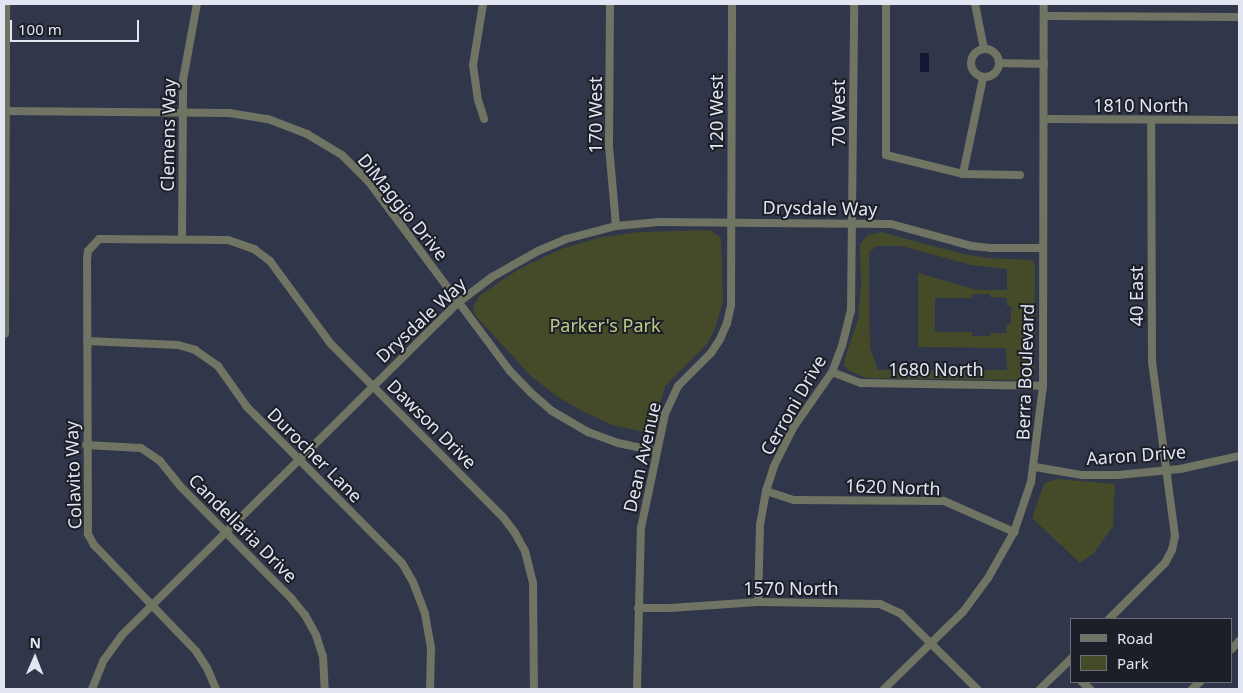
<!DOCTYPE html>
<html>
<head>
<meta charset="utf-8">
<style>
  body { margin:0 }
  #map { position:relative; width:1243px; height:693px; overflow:hidden; background:#31374a; font-family:"Noto Sans",sans-serif }
  div>[style] { position:absolute }
  [style*='--x'] { left:calc(var(--x)*1px); top:calc(var(--y)*1px); width:calc(var(--w)*1px); rotate:calc(var(--a)*1deg) }
  .green>* { inset:0; background:#454b29 }
  .water>* { inset:0; background:#101836; transform-origin:0 0 }
  .minor>* { height:8px; margin:-4px; padding:0 4px; transform-origin:4px; border-radius:4px; background:#707462 }
  .minor>.ring { margin:-4px; padding:0; box-sizing:content-box; background:none; border:8px solid #707462; border-radius:50% }
  .tertiary>* { height:9px; margin:-4.5px; padding:0 4.5px; transform-origin:4.5px; border-radius:4.5px; background:#707462 }
  span { translate:-50% -50%; white-space:nowrap; text-align:center; line-height:1.15; -webkit-text-stroke:4px #1c1f27; paint-order:stroke }
  .street-label { font-size:18px; color:#e1e6f2 }
  .park-label { font-size:18px; color:#bfcc88 }
  .frame { position:absolute; inset:0; border:5px solid #e1e6f2; pointer-events:none }
  .legend { position:absolute; left:1070px; top:618px; width:162px; height:65px; box-sizing:border-box; background:#1c1f27; border:1px solid #6b6f78; margin:0; padding:6px 9px; list-style:none; font-size:15px; color:#e1e6f2 }
  .legend li { display:flex; align-items:center; gap:10px; height:25px }
  .legend b { width:25px; border:1px solid #6b6f78 }
  .north { position:absolute; left:10px; top:633px; width:50px; height:50px; -webkit-text-stroke:4px #1c1f27; paint-order:stroke; rotate:1deg; font-size:14px; font-weight:700; line-height:20px; text-align:center; color:#e1e6f2 }
  .north::after { content:''; display:block; margin:auto; width:18px; height:22px; background:#e1e6f2; clip-path:polygon(50% 0,100% 100%,50% 72%,0 100%) }
  .scale { position:absolute; left:10px; top:20px; width:129px; height:22px; box-sizing:border-box; border:2px solid #e1e6f2; border-top:0; padding-left:6px; font-size:15px; line-height:18px; white-space:nowrap; color:#e1e6f2; -webkit-text-stroke:4px #1c1f27; paint-order:stroke }
</style>
</head>
<body>
<div id="map">
  <div class="green">
    <div style="clip-path:polygon(710px 230px,721px 238px,723px 301px,715px 329px,707px 344px,665px 386px,652px 434px,613px 425px,582px 411px,555px 395px,531px 376px,475px 315px,473px 308px,479px 296px,519px 269px,561px 249px,602px 237px,640px 232px)"></div>
    <div style="clip-path:polygon(evenodd,881px 232px,963px 254px,987px 258px,1032px 260px,1035px 265px,1034px 373px,1030px 378px,1025px 380px,866px 378px,848px 370px,844px 365px,845px 358px,858px 320px,861px 284px,860px 244px,868px 235px,881px 232px,877px 246px,902px 246px,971px 265px,1007px 269px,1007px 290px,977px 290px,918px 273px,918px 347px,1006px 348px,1007px 370px,878px 370px,870px 348px,869px 252px,877px 246px,881px 232px,972px 294px,990px 294px,990px 297px,1007px 298px,1007px 306px,1011px 306px,1011px 323px,1007px 324px,1006px 333px,991px 333px,990px 336px,972px 336px,972px 332px,935px 332px,935px 298px,972px 298px,972px 294px)"></div>
    <div style="clip-path:polygon(1056px 479px,1115px 484px,1113px 526px,1094px 553px,1080px 563px,1032px 518px,1044px 484px)"></div>
  </div>
  <div class="water">
    <div style="left:920px;top:53px;width:9px;height:19px"></div>
  </div>
  <div class="minor">
    <div style="--x:483;--y:4;--w:62;--a:99.3"></div>
    <div style="--x:473;--y:65;--w:35;--a:82"></div>
    <div style="--x:478;--y:100;--w:20;--a:72"></div>
    <div style="--x:610;--y:4;--w:142;--a:90.4"></div>
    <div style="--x:609;--y:146;--w:80;--a:85"></div>
    <div style="--x:886;--y:4;--w:151;--a:90"></div>
    <div style="--x:886;--y:155;--w:79;--a:13.9"></div>
    <div style="--x:975;--y:4;--w:46;--a:78.7"></div>
    <div style="--x:1044;--y:16;--w:195;--a:0.3"></div>
    <div class="ring" style="left:971px;top:49px;width:20px;height:20px"></div>
    <div style="--x:1000;--y:63;--w:44;--a:1.3"></div>
    <div style="--x:983;--y:78;--w:98;--a:101.8"></div>
    <div style="--x:963;--y:174;--w:57;--a:1"></div>
    <div style="--x:4;--y:111;--w:225;--a:0.5"></div>
    <div style="--x:229;--y:113;--w:39;--a:9"></div>
    <div style="--x:268;--y:119;--w:42;--a:21"></div>
    <div style="--x:307;--y:134;--w:41;--a:31"></div>
    <div style="--x:342;--y:155;--w:38;--a:45"></div>
    <div style="--x:369;--y:182;--w:236;--a:53.3"></div>
    <div style="--x:510;--y:371;--w:29;--a:46"></div>
    <div style="--x:530;--y:392;--w:29;--a:41"></div>
    <div style="--x:552;--y:411;--w:42;--a:30.3"></div>
    <div style="--x:588;--y:432;--w:32;--a:20"></div>
    <div style="--x:618;--y:443;--w:39;--a:12"></div>
    <div style="--x:1044;--y:119;--w:195;--a:0.3"></div>
    <div style="--x:182;--y:239;--w:159;--a:-89.6"></div>
    <div style="--x:183;--y:80;--w:77;--a:-79.6"></div>
    <div style="--x:87;--y:341;--w:91;--a:2.5"></div>
    <div style="--x:178;--y:345;--w:18;--a:16"></div>
    <div style="--x:195;--y:350;--w:28;--a:35"></div>
    <div style="--x:218;--y:366;--w:50;--a:54.7"></div>
    <div style="--x:247;--y:407;--w:220;--a:45.2"></div>
    <div style="--x:402;--y:563;--w:22;--a:60"></div>
    <div style="--x:413;--y:582;--w:34;--a:69"></div>
    <div style="--x:425;--y:614;--w:36;--a:80"></div>
    <div style="--x:431;--y:649;--w:40;--a:91.4"></div>
    <div style="--x:832;--y:372;--w:31;--a:21"></div>
    <div style="--x:861;--y:383;--w:182;--a:0.9"></div>
    <div style="--x:86;--y:445;--w:55;--a:3.1"></div>
    <div style="--x:141;--y:448;--w:23;--a:34"></div>
    <div style="--x:160;--y:461;--w:32;--a:51"></div>
    <div style="--x:180;--y:486;--w:158;--a:45.3"></div>
    <div style="--x:291;--y:598;--w:22;--a:51"></div>
    <div style="--x:305;--y:615;--w:23;--a:61"></div>
    <div style="--x:316;--y:635;--w:22;--a:72"></div>
    <div style="--x:323;--y:656;--w:33;--a:87"></div>
    <div style="--x:1035;--y:467;--w:48;--a:9.7"></div>
    <div style="--x:1082;--y:475;--w:36;--a:0"></div>
    <div style="--x:1118;--y:475;--w:62;--a:-5.5"></div>
    <div style="--x:1180;--y:469;--w:60;--a:-12.4"></div>
    <div style="--x:766;--y:491;--w:29;--a:18"></div>
    <div style="--x:794;--y:500;--w:150;--a:0.4"></div>
    <div style="--x:944;--y:501;--w:77;--a:23.9"></div>
    <div style="--x:758;--y:602;--w:77;--a:-88.5"></div>
    <div style="--x:760;--y:525;--w:35;--a:-80"></div>
    <div style="--x:766;--y:491;--w:26;--a:-72"></div>
    <div style="--x:774;--y:466;--w:42;--a:-63.4"></div>
    <div style="--x:793;--y:428;--w:68;--a:-55.1"></div>
    <div style="--x:832;--y:372;--w:28;--a:-69"></div>
    <div style="--x:842;--y:346;--w:36;--a:-76"></div>
    <div style="--x:851;--y:311;--w:307;--a:-89.4"></div>
    <div style="--x:638;--y:608;--w:32;--a:0"></div>
    <div style="--x:670;--y:608;--w:88;--a:-3.9"></div>
    <div style="--x:758;--y:602;--w:122;--a:0.9"></div>
    <div style="--x:880;--y:604;--w:23;--a:25"></div>
    <div style="--x:901;--y:614;--w:107;--a:44.6"></div>
    <div style="--x:1109;--y:619;--w:79;--a:-45"></div>
    <div style="--x:1165;--y:563;--w:15;--a:-62"></div>
    <div style="--x:1172;--y:550;--w:14;--a:-78"></div>
    <div style="--x:1175;--y:536;--w:176;--a:-97.5"></div>
    <div style="--x:1152;--y:362;--w:242;--a:-90.2"></div>
    <div style="--x:1232;--y:649;--w:11;--a:-49"></div>
    <div style="--x:1082;--y:682;--w:11;--a:41"></div>
    <div style="--x:92;--y:689;--w:31;--a:-68"></div>
    <div style="--x:104;--y:660;--w:31;--a:-54"></div>
    <div style="--x:122;--y:635;--w:474;--a:-44.7"></div>
    <div style="--x:459;--y:302;--w:41;--a:-37.1"></div>
    <div style="--x:492;--y:277;--w:53;--a:-29.5"></div>
    <div style="--x:538;--y:251;--w:30;--a:-23"></div>
    <div style="--x:566;--y:239;--w:52;--a:-14.6"></div>
    <div style="--x:616;--y:226;--w:43;--a:-5.3"></div>
    <div style="--x:659;--y:222;--w:232;--a:0.5"></div>
    <div style="--x:891;--y:224;--w:84;--a:15.2"></div>
    <div style="--x:972;--y:246;--w:18;--a:6"></div>
    <div style="--x:990;--y:248;--w:53;--a:0"></div>
    <div style="--x:216;--y:689;--w:23;--a:-113"></div>
    <div style="--x:207;--y:668;--w:20;--a:-123"></div>
    <div style="--x:196;--y:651;--w:147;--a:-133.9"></div>
    <div style="--x:94;--y:545;--w:13;--a:-119"></div>
    <div style="--x:88;--y:534;--w:274;--a:-90.2"></div>
    <div style="--x:87;--y:260;--w:9;--a:-84"></div>
    <div style="--x:88;--y:251;--w:16;--a:-47"></div>
    <div style="--x:99;--y:239;--w:129;--a:0.4"></div>
    <div style="--x:228;--y:240;--w:28;--a:19"></div>
    <div style="--x:254;--y:249;--w:20;--a:37"></div>
    <div style="--x:270;--y:261;--w:103;--a:53.7"></div>
    <div style="--x:331;--y:344;--w:244;--a:45.2"></div>
    <div style="--x:503;--y:517;--w:20;--a:53"></div>
    <div style="--x:515;--y:533;--w:21;--a:61"></div>
    <div style="--x:525;--y:551;--w:33;--a:76"></div>
    <div style="--x:533;--y:583;--w:106;--a:89.5"></div>
    <div style="--x:637;--y:689;--w:161;--a:-88.6"></div>
    <div style="--x:641;--y:528;--w:116;--a:-78.1"></div>
    <div style="--x:665;--y:414;--w:31;--a:-65"></div>
    <div style="--x:678;--y:386;--w:47;--a:-45"></div>
    <div style="--x:711;--y:353;--w:17;--a:-57"></div>
    <div style="--x:720;--y:339;--w:17;--a:-66"></div>
    <div style="--x:727;--y:323;--w:18;--a:-77"></div>
    <div style="--x:731;--y:305;--w:301;--a:-89.8"></div>
    <div style="--x:884;--y:689;--w:110;--a:-44.3"></div>
    <div style="--x:963;--y:612;--w:42;--a:-53.7"></div>
    <div style="--x:988;--y:578;--w:53;--a:-60.5"></div>
    <div style="--x:1014;--y:532;--w:53;--a:-71.2"></div>
    <div style="--x:1031;--y:482;--w:97;--a:-82.9"></div>
    <div style="--x:1043;--y:386;--w:382;--a:-89.9"></div>
    <div style="--x:1040;--y:689;--w:45;--a:-44.1"></div>
    <div style="--x:1192;--y:689;--w:11;--a:-41"></div>
  </div>
  <div class="tertiary">
    <div style="--x:4;--y:333;--w:329;--a:-89.8"></div>
  </div>
  <div class="street-label">
    <span style="left:1141px;top:105px">1810 North</span>
    <span style="left:716px;top:113px;rotate:-90deg">120 West</span>
    <span style="left:838px;top:113px;rotate:-90deg">70 West</span>
    <span style="left:595px;top:115px;rotate:-90deg">170 West</span>
    <span style="left:168px;top:135px;rotate:-89deg">Clemens Way</span>
    <span style="left:403px;top:207px;rotate:51deg">DiMaggio Drive</span>
    <span style="left:820px;top:208px;rotate:1deg">Drysdale Way</span>
    <span style="left:1136px;top:296px;rotate:-90deg">40 East</span>
    <span style="left:421px;top:320px;rotate:-43deg">Drysdale Way</span>
    <span style="left:936px;top:369px">1680 North</span>
    <span style="left:1025px;top:372px;rotate:-88deg">Berra Boulevard</span>
    <span style="left:793px;top:405px;rotate:-60deg">Cerroni Drive</span>
    <span style="left:432px;top:424px;rotate:45deg">Dawson Drive</span>
    <span style="left:315px;top:455px;rotate:45deg">Durocher Lane</span>
    <span style="left:1136px;top:455px;rotate:-4deg">Aaron Drive</span>
    <span style="left:642px;top:457px;rotate:-77deg">Dean Avenue</span>
    <span style="left:73px;top:475px;rotate:-92deg">Colavito Way</span>
    <span style="left:893px;top:487px;rotate:2deg">1620 North</span>
    <span style="left:243px;top:528px;rotate:45deg">Candellaria Drive</span>
    <span style="left:791px;top:588px">1570 North</span>
  </div>
  <div class="park-label">
    <span style="left:605px;top:325px">Parker's Park</span>
  </div>
  <div class="frame"></div>
  <ul class="legend">
  <li><b style="height:6px;background:#707462"></b>Road</li>
  <li><b style="height:14px;background:#454b29"></b>Park</li>
  </ul>
  <div class="north">N</div>
  <div class="scale">100 m</div>
</div>
</body>
</html>
